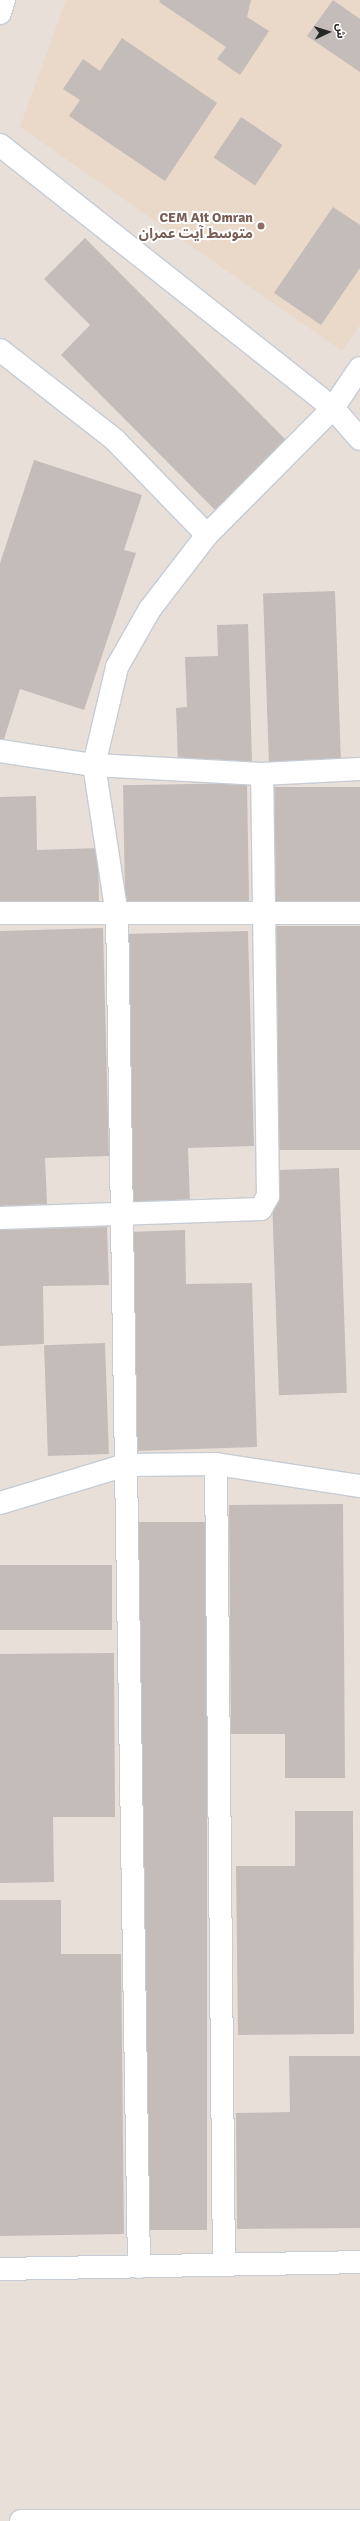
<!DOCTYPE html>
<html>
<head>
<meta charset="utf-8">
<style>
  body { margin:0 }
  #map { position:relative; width:360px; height:2521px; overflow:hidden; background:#e9dfd9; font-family:Signika,"Noto Sans Arabic",sans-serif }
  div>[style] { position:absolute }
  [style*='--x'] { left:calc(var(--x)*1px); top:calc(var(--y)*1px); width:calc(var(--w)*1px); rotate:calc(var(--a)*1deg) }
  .education>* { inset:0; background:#ead8c9 }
  .building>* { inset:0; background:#c4bcb9; transform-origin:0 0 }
  .roads { filter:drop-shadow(1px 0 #c5ccd4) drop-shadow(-1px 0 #c5ccd4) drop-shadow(0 1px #c5ccd4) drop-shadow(0 -1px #c5ccd4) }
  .minor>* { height:22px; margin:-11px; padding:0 11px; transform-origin:11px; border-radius:11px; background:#fff }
  .dots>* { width:11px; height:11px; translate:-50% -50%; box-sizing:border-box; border:2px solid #fff; border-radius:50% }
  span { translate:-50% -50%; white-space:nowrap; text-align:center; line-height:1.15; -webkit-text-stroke:4px #fff; paint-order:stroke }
  .education-label { font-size:14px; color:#785e54; font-weight:700 }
  .right { translate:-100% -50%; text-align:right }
  .north { position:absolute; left:308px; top:12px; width:40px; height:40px; -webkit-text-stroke:3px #fff; paint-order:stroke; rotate:86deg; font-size:11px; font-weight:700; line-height:16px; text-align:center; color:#272727 }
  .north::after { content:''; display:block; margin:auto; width:14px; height:18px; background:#272727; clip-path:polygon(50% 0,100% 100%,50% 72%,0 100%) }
</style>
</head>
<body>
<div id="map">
  <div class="education">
    <div style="clip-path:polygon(66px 0,360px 0,360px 325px,342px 351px,20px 127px)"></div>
  </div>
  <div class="building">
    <div style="clip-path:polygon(160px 0,251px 0,247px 17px,269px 31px,240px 75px,217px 59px,226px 47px,159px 2px)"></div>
    <div style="clip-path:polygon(333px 0,360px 19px,360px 72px,307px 36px)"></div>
    <div style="clip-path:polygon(122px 38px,217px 103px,165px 181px,69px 116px,80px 100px,63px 89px,83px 59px,100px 71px)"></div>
    <div style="left:241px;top:117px;width:50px;height:49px;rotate:34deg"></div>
    <div style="clip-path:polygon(333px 207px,360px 225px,360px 268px,321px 325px,274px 293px)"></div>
    <div style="clip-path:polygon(85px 238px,287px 441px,217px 512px,61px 355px,90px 325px,44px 279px)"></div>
    <div style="clip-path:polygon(34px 460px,142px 495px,124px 550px,136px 553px,84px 710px,20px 689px,3px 742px,0 741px,0 563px)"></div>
    <div style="left:335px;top:591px;width:170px;height:72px;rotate:88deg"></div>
    <div style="clip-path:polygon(248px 624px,252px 761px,178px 763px,176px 708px,187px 707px,185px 657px,218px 656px,217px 625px)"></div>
    <div style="left:247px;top:783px;width:123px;height:124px;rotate:89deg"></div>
    <div style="left:360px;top:787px;width:114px;height:89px;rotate:90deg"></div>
    <div style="clip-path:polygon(36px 796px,37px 850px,98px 848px,99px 905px,0 908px,0 797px)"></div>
    <div style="left:360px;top:926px;width:224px;height:87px;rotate:90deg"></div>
    <div style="clip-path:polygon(103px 928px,109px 1156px,45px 1158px,47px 1204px,0 1206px,0 931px)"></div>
    <div style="clip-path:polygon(248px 931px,254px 1146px,188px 1148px,190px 1202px,132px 1204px,124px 934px)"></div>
    <div style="left:339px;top:1168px;width:225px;height:68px;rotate:88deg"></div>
    <div style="clip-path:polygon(107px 1227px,109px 1285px,43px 1286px,44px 1344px,0 1346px,0 1230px)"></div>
    <div style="clip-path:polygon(185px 1230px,186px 1284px,252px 1283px,257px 1447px,134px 1451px,128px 1232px)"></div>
    <div style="left:105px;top:1343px;width:111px;height:61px;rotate:88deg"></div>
    <div style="clip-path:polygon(343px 1504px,345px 1778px,285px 1778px,285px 1734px,231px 1734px,229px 1505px)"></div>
    <div style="left:134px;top:1522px;width:73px;height:708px"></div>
    <div style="left:112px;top:1565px;width:65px;height:112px;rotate:90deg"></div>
    <div style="clip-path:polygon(114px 1653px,115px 1817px,53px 1817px,54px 1882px,0 1883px,0 1654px)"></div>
    <div style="clip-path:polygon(295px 1811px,353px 1811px,354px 2034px,238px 2035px,236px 1866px,295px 1866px)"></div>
    <div style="clip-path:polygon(0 1900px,61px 1900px,61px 1954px,121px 1954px,124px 2234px,0 2236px)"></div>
    <div style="clip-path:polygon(289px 2056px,360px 2056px,360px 2228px,237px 2229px,236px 2113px,290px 2112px)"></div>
  </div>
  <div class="roads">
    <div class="minor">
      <div style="--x:0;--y:13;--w:14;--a:-73"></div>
      <div style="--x:0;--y:145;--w:424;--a:38.3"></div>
      <div style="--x:333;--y:408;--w:41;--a:48.9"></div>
      <div style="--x:0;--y:350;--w:146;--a:38"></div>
      <div style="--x:115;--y:440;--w:132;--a:45.9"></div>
      <div style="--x:0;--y:751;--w:95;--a:8.5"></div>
      <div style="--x:94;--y:765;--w:101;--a:-76.8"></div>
      <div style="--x:117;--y:667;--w:67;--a:-60.4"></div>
      <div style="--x:150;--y:609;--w:93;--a:-52.4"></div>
      <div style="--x:207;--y:535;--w:179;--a:-45.2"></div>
      <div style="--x:333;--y:408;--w:48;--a:-56"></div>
      <div style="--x:0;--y:913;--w:360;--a:0"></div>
      <div style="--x:0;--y:1218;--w:261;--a:-2"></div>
      <div style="--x:261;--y:1209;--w:15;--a:-62"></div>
      <div style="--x:268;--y:1196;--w:422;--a:-90.8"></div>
      <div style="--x:216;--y:1464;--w:801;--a:89.43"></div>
      <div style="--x:0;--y:1503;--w:132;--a:-16.8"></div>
      <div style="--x:126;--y:1465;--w:90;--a:-0.6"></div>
      <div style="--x:216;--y:1464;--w:146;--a:8.7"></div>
      <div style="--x:139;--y:2267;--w:1352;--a:-90.93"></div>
      <div style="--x:117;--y:915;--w:152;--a:-98.7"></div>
      <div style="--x:94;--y:765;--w:168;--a:3.1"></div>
      <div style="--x:262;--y:774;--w:98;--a:-2.9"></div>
      <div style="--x:0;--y:2269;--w:360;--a:-1.1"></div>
      <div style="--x:21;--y:2521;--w:339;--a:0"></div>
    </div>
  </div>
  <div class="dots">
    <div style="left:261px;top:226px;background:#8d6e63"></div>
  </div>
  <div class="education-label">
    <span class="right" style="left:253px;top:226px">CEM Ait Omran<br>متوسط آيت عمران</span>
  </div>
  <div class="north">ش</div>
</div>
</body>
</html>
